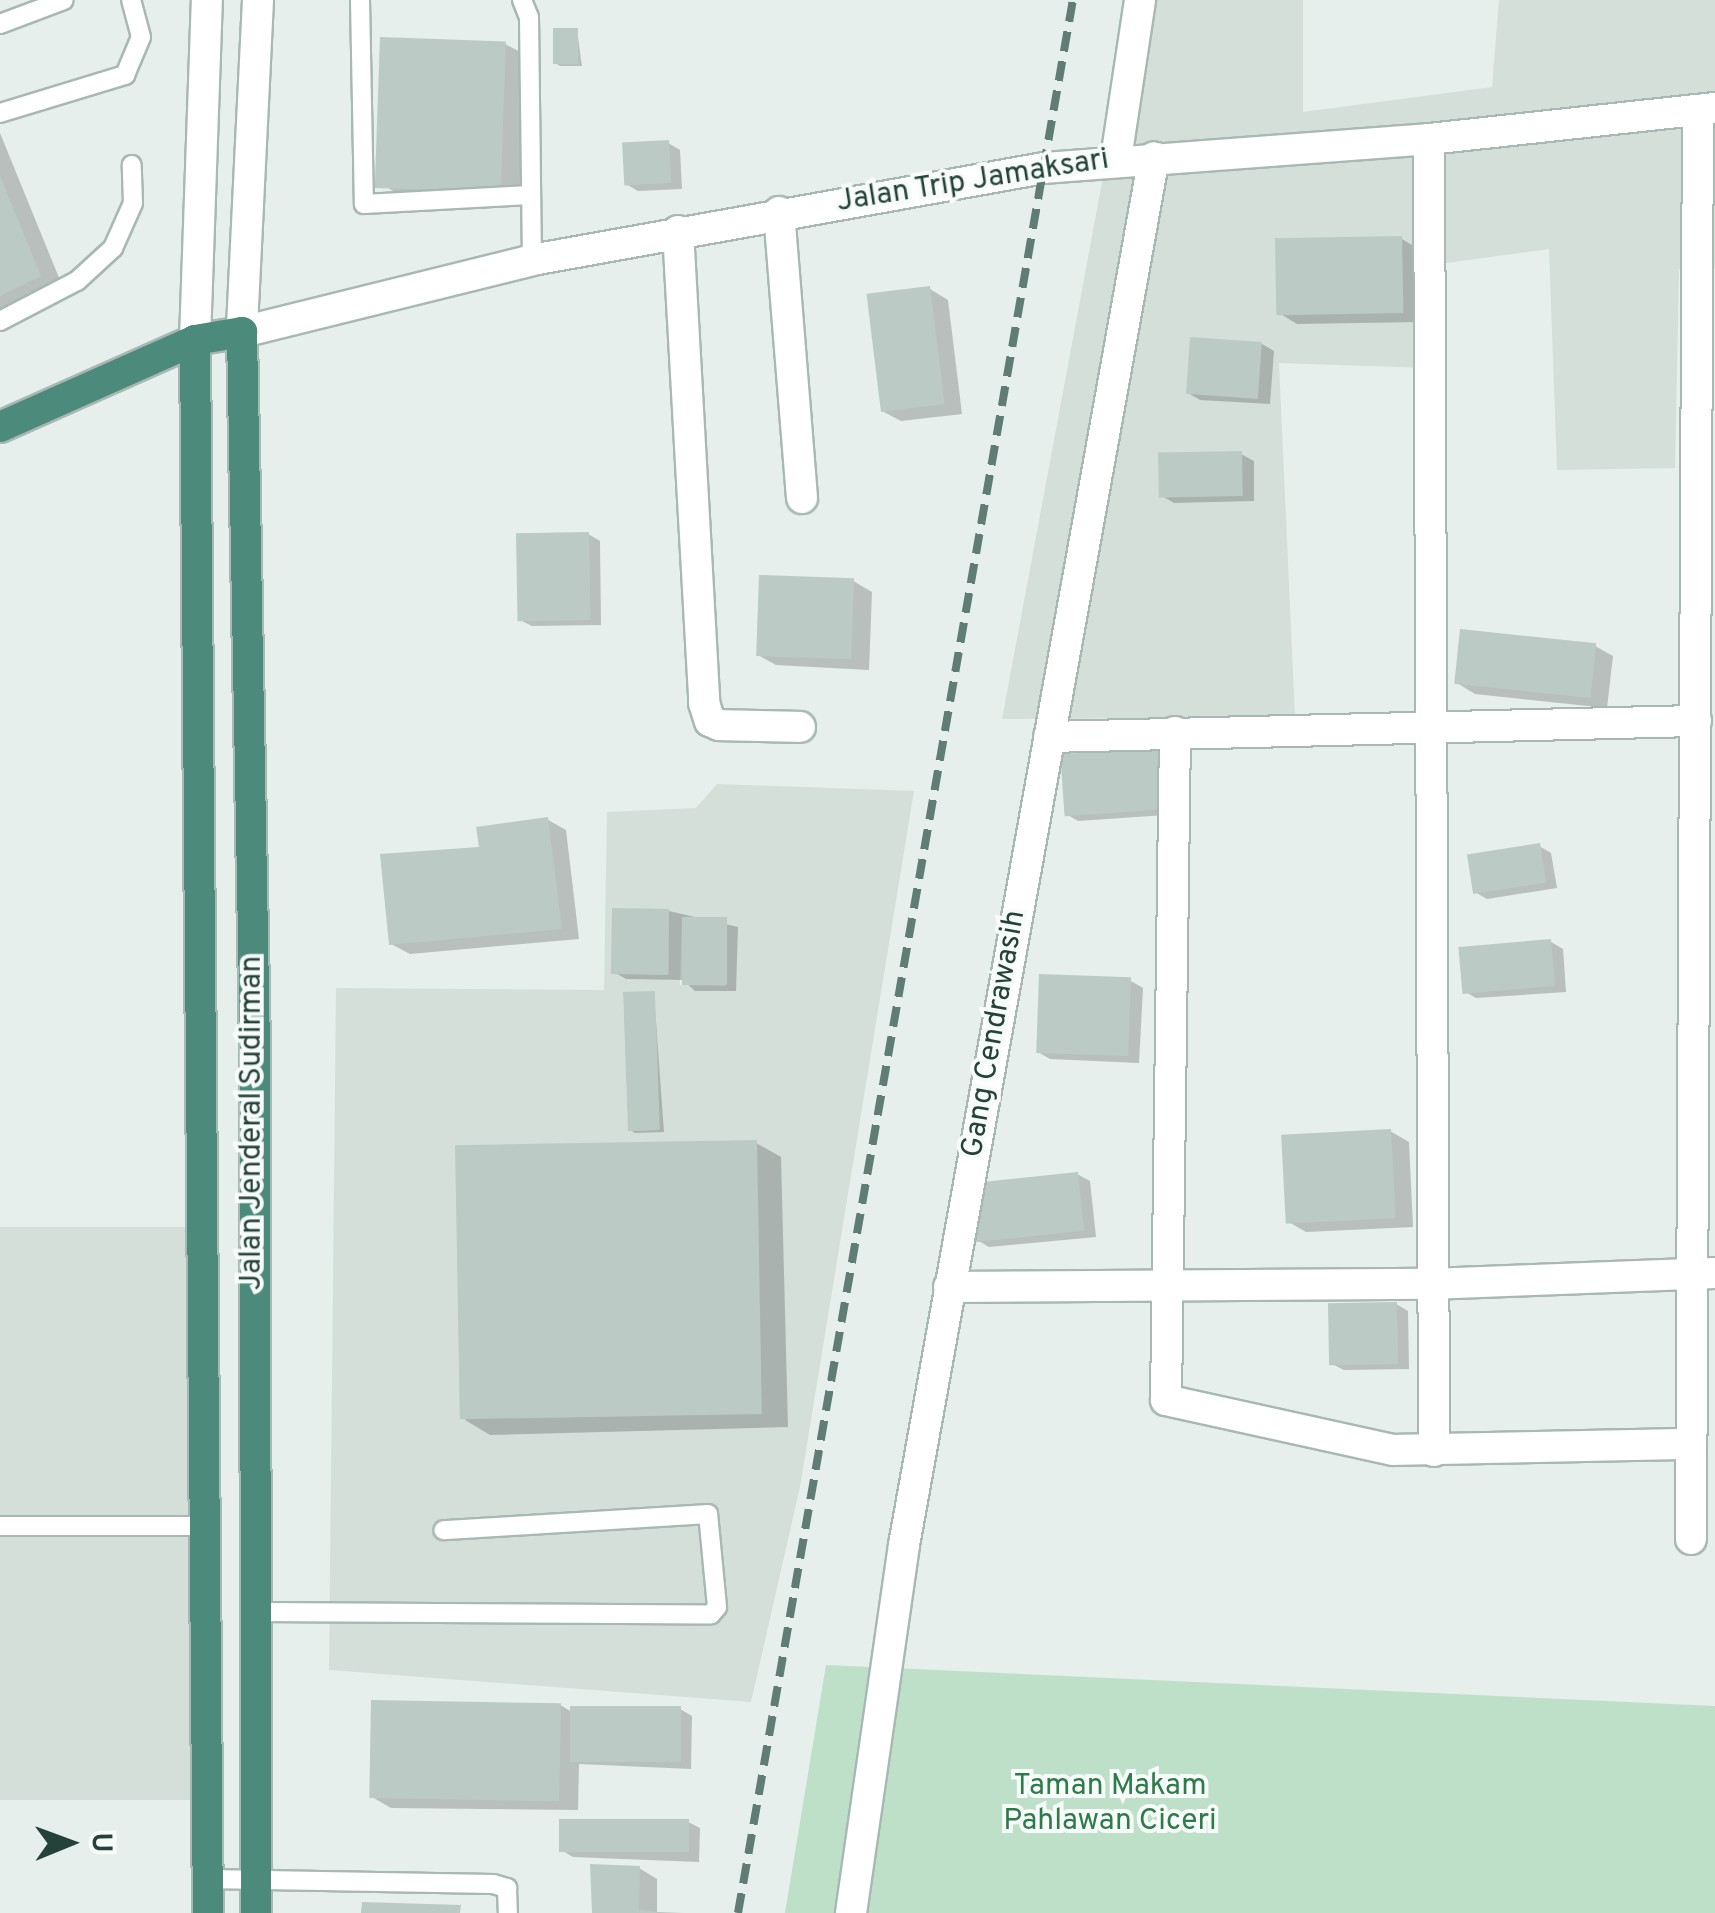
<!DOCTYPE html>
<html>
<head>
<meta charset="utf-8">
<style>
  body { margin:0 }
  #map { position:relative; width:1715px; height:1913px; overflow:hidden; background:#e6efeb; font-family:Overpass,sans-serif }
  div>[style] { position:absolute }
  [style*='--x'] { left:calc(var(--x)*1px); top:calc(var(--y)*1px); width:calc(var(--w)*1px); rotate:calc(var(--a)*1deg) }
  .built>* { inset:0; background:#d4dfda; transform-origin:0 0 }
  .green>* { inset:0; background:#bfe0c8 }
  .shadow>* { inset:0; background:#0003 }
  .building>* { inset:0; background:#bbcac4; transform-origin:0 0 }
  .roads { filter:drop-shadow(2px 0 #a8b8b2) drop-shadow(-2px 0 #a8b8b2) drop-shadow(0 2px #a8b8b2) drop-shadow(0 -2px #a8b8b2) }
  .service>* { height:18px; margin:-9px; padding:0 9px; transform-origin:9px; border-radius:9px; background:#fff }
  .minor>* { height:30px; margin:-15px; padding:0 15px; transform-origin:15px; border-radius:15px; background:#fff }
  .secondary>* { height:30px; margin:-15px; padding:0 15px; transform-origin:15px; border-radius:15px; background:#fff }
  .trunk>* { height:30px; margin:-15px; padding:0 15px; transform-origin:15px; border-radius:15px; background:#4c8a7c }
  .rail>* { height:8px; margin-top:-4px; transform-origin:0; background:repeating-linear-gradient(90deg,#5f7d75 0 20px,transparent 0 30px) }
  span { translate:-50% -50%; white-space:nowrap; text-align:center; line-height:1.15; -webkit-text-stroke:8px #f7fbf9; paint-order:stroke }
  .street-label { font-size:30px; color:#24423a }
  .park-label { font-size:30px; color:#2d7a4b }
  .north { position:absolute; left:20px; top:1793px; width:100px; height:100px; -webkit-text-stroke:8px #f7fbf9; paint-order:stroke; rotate:89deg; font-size:28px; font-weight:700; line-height:40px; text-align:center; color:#24423a }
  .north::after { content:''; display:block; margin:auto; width:35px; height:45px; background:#24423a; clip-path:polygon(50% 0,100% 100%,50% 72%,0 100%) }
</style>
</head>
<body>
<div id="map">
  <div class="built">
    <div style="clip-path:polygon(1136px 0,1303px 0,1303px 112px,1492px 87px,1499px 0,1715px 0,1715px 269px,1679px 269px,1675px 468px,1557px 470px,1549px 249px,1432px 265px,1425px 368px,1279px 363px,1295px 717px,1002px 719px)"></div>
    <div style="clip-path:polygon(evenodd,717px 784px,914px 791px,800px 1487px,751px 1702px,329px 1670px,336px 988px,604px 990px,607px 812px,696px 808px,717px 784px,612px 909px,669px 909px,669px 974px,612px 973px,612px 909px,717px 784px,682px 917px,726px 917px,725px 986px,680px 985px,682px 917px,717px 784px,655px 992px,659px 1130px,628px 1131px,623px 993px,655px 992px)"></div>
    <div style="left:202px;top:1227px;width:573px;height:202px;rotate:90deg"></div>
  </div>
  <div class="green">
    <div style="clip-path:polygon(826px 1665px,1715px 1706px,1715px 1913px,785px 1913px)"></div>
  </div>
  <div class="shadow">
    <div style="clip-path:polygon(577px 30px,582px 66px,560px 66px,555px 63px)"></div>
    <div style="clip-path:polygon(505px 44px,524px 54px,522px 192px,403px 197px,385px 186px)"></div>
    <div style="clip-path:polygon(0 133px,64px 290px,0 321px)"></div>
    <div style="clip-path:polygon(668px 143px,680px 150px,682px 189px,638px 191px,626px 184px)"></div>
    <div style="clip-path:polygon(1402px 239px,1420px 250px,1421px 322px,1297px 324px,1279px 313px)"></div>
    <div style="clip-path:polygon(930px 289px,948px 300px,962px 414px,901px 421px,882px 411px)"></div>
    <div style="clip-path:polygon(1262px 344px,1274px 351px,1270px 404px,1200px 400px,1188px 393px)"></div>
    <div style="clip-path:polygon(1241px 454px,1254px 461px,1254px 501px,1174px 503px,1162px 496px)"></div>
    <div style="clip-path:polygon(588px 534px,600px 541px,601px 625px,532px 626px,520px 620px)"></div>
    <div style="clip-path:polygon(853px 581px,872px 592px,869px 670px,776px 665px,758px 655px)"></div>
    <div style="clip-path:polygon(1595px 646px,1613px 656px,1607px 708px,1475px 694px,1457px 683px)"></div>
    <div style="clip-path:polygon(1176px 757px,1180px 814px,1078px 821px,1066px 814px)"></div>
    <div style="clip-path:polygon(548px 820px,566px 830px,579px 939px,410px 954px,391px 944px)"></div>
    <div style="clip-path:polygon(1539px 846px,1551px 853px,1557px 888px,1487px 899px,1475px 892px)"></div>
    <div style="clip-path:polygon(669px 911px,738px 927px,736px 991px,695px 991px,683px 980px,626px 979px,614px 972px)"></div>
    <div style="clip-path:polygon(1551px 942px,1563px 949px,1566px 992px,1476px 998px,1464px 991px)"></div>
    <div style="clip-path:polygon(1131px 981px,1143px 988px,1139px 1063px,1050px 1059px,1038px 1052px)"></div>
    <div style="clip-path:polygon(654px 994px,664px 1132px,635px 1133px,630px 1130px)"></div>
    <div style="clip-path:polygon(1390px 1131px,1409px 1142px,1413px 1227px,1306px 1232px,1287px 1221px)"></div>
    <div style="clip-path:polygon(756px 1143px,781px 1157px,788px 1427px,490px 1435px,465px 1420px)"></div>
    <div style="clip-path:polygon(1077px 1174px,1090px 1181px,1096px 1237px,989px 1247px,977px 1240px)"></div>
    <div style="clip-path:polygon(1396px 1304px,1408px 1311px,1409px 1369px,1344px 1370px,1332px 1364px)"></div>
    <div style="clip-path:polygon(560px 1705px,572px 1712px,680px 1709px,692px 1716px,691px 1769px,579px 1764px,578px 1810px,391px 1808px,372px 1797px)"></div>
    <div style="clip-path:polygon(688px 1822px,700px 1828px,699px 1862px,573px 1857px,561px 1850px)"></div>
    <div style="clip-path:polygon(639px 1868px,657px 1879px,657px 1912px,683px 1913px,593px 1913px)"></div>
  </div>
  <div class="building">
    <div style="left:553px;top:28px;width:25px;height:36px"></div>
    <div style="left:380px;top:37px;width:126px;height:151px;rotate:2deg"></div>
    <div style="left:669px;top:140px;width:43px;height:47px;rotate:87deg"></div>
    <div style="clip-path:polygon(0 176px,41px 276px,0 296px)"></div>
    <div style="left:1402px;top:236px;width:77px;height:127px;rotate:89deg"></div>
    <div style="left:930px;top:286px;width:119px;height:64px;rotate:83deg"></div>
    <div style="left:1190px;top:337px;width:72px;height:57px;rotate:4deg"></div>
    <div style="left:1242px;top:451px;width:45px;height:84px;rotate:89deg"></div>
    <div style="left:589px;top:532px;width:88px;height:73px;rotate:89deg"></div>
    <div style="left:759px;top:575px;width:95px;height:81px;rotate:2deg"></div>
    <div style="left:1460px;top:629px;width:137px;height:55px;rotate:6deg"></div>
    <div style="left:1165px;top:747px;width:62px;height:105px;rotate:86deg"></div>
    <div style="clip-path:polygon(548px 817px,562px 929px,389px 945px,380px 854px,479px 847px,476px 827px)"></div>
    <div style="left:1540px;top:843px;width:40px;height:74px;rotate:81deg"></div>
    <div style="left:612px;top:908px;width:57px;height:66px;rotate:1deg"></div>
    <div style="left:682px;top:917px;width:45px;height:68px"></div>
    <div style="left:1551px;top:939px;width:47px;height:93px;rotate:85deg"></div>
    <div style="left:1039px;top:974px;width:92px;height:79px;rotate:2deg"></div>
    <div style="left:655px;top:991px;width:139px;height:32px;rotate:88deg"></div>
    <div style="left:1391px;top:1129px;width:89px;height:110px;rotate:87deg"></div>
    <div style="left:757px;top:1140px;width:274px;height:302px;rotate:89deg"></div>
    <div style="left:1078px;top:1172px;width:59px;height:110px;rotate:84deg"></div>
    <div style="left:1397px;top:1302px;width:62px;height:69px;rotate:89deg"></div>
    <div style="left:371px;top:1700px;width:190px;height:98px;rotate:1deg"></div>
    <div style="left:570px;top:1706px;width:111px;height:56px"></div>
    <div style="left:559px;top:1819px;width:130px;height:33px"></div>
    <div style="clip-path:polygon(590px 1864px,640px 1866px,639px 1909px,662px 1913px,592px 1913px)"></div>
    <div style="clip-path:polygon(362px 1902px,461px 1905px,460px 1913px,361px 1913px)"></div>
  </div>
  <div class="roads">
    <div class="service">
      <div style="--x:360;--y:0;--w:204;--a:88.9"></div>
      <div style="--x:364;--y:204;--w:166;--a:-3.1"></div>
      <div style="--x:522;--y:0;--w:18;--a:68"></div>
      <div style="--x:529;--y:17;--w:243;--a:89.3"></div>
      <div style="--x:0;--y:24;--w:68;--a:-20.6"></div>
      <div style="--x:0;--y:113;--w:131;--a:-16.9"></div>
      <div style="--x:125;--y:75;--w:41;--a:-67.2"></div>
      <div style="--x:141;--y:37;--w:38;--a:-105"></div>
      <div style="--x:0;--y:321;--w:87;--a:-27.5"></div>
      <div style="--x:77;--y:281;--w:49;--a:-42.5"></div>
      <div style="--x:113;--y:248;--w:49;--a:-66"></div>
      <div style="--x:133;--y:203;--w:38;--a:-92"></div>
      <div style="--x:0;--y:1526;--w:206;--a:0"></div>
      <div style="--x:256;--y:1612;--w:455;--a:0.3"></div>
      <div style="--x:711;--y:1614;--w:9;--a:-49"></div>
      <div style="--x:717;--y:1607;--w:93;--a:-95.5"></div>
      <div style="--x:708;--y:1514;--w:265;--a:176.5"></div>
      <div style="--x:207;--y:1879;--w:286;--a:1"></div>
      <div style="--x:493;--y:1884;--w:15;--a:16"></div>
      <div style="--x:507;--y:1888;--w:25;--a:88"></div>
    </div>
    <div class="minor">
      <div style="--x:1429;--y:139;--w:1312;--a:89.78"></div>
      <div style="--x:1116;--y:159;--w:161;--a:-81.4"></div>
      <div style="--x:779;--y:212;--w:287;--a:85.4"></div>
      <div style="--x:678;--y:231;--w:473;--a:86.8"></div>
      <div style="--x:704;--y:703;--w:19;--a:72"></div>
      <div style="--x:710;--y:721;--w:10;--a:24"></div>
      <div style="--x:719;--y:725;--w:81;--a:1.4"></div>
      <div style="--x:1175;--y:732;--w:668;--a:90.77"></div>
      <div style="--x:1166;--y:1400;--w:232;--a:12.4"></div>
      <div style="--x:1393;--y:1450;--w:298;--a:-1.2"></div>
      <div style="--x:1049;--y:737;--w:647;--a:-1.42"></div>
      <div style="--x:949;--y:1287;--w:480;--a:-0.4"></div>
      <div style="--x:1429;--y:1284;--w:286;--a:-2.2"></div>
      <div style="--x:1691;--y:1539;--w:1429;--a:-89.72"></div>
      <div style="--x:851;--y:1913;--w:372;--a:-81.8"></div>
      <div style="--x:904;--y:1545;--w:1410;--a:-79.79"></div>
    </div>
    <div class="secondary">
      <div style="--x:258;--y:0;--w:332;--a:92.8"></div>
      <div style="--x:242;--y:332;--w:299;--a:-13.9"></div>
      <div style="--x:532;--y:260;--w:520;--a:-10.19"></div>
      <div style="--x:1044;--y:168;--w:386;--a:-4.3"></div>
      <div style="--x:1429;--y:139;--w:288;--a:-6.2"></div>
      <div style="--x:195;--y:340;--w:340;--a:-88"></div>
    </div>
    <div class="trunk">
      <div style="--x:195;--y:340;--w:1573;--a:89.53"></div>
      <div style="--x:0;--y:427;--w:214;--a:-24"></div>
      <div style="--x:195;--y:340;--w:48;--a:-9.7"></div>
      <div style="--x:242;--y:332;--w:718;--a:88.96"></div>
      <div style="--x:255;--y:1050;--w:863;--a:89.93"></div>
    </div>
  </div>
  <div class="rail">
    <div style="--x:738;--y:1913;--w:1942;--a:-80.07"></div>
  </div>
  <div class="street-label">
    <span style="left:973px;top:182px;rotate:-9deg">Jalan Trip Jamaksari</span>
    <span style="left:995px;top:1034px;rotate:-80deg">Gang Cendrawasih</span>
    <span style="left:253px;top:1123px;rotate:-90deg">Jalan Jenderal Sudirman</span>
  </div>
  <div class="park-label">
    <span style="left:1110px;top:1804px">Taman Makam<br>Pahlawan Ciceri</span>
  </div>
  <div class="north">U</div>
</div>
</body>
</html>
